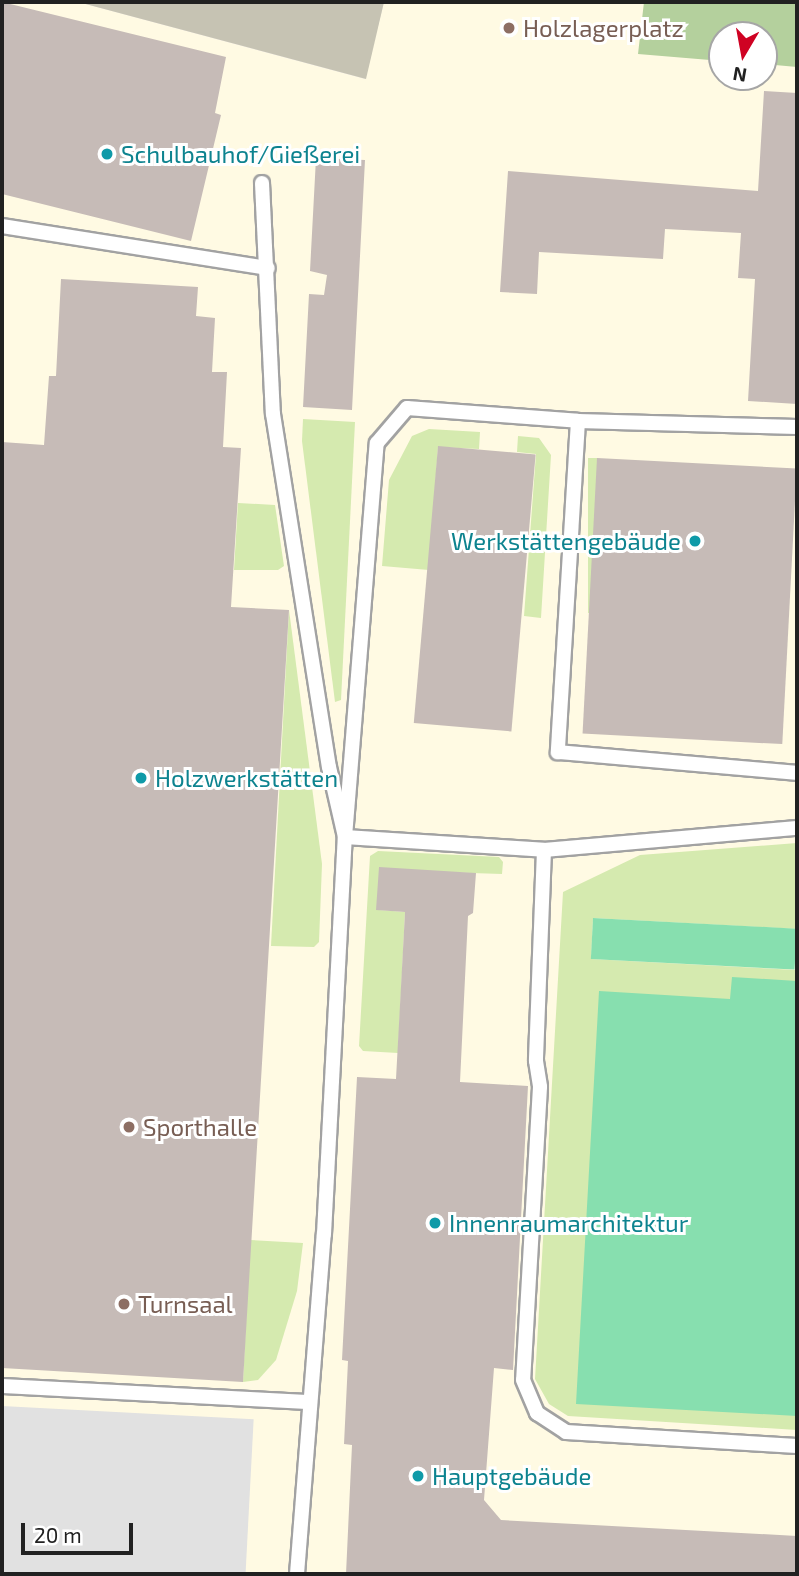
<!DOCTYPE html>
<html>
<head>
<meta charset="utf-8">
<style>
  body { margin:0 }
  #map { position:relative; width:799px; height:1576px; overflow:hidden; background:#f1ece7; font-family:"Exo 2",sans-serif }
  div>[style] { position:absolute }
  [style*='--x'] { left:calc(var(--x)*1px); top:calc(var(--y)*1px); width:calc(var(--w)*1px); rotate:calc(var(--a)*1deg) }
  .education>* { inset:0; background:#fffae3 }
  .construction>* { inset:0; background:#c6c3b3 }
  .grass>* { inset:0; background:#d5eaaf; transform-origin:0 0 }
  .forest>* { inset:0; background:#b4d09d }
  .pitch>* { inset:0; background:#87dfaf; transform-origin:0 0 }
  .parking>* { inset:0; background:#e1e1e1; transform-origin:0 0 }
  .building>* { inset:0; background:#c6bbb7; transform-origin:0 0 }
  .roads { filter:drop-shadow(2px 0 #a2a2a2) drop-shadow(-2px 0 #a2a2a2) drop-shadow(0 2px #a2a2a2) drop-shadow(0 -2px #a2a2a2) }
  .service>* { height:14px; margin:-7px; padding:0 7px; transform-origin:7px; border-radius:7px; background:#fff }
  .dots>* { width:19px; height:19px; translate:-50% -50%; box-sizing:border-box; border:4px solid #fff; border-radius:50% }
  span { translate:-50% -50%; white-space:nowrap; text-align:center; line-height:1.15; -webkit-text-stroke:6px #fff; paint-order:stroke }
  .education-label { font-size:24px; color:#785e54 }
  .left { translate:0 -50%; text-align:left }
  .culture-label { font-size:24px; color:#0d838f }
  .right { translate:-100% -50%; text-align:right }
  .frame { position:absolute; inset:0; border:4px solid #212121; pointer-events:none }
  .north { position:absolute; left:708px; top:21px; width:70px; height:70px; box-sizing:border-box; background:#fff; border:2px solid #a6a6a6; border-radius:50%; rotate:190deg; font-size:19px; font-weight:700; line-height:28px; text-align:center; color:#212121 }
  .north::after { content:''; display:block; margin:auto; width:24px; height:32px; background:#cf0223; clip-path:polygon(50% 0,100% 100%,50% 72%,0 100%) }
  .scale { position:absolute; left:21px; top:1523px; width:112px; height:32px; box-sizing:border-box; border:4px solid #212121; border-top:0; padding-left:9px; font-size:21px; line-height:24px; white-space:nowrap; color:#212121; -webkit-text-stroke:5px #fff; paint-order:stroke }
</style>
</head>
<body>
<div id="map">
  <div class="education">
    <div style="clip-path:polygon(evenodd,2px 2px,78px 2px,365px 79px,384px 2px,797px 2px,797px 1574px,2px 1574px,2px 2px,722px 35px,764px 35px,764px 77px,722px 77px,722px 35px)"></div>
  </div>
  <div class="construction">
    <div style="clip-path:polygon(78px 2px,384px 2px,366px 79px)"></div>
  </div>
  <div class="grass">
    <div style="clip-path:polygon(303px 419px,355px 422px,341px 700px,335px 702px,302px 441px)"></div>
    <div style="clip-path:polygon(429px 429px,480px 432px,479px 449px,438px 447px,429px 570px,382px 566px,389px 480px,412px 436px)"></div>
    <div style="clip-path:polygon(518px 436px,539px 438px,551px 455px,541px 618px,524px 616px,536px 454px,517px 452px)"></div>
    <div style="left:588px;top:458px;width:9px;height:155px"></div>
    <div style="clip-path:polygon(238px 503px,275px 505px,284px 566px,278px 570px,234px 570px)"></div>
    <div style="clip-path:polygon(289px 610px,322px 864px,319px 942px,314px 947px,271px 946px)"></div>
    <div style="clip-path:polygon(797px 843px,797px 929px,593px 918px,591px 959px,797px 970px,797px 1430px,568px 1416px,549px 1404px,535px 1379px,563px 892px,640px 855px)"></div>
    <div style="clip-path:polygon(378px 851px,499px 857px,503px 862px,502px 874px,379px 870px,379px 910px,405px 912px,398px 1053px,363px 1051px,359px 1046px,370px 856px)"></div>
    <div style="clip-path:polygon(250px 1240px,303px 1243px,297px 1291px,276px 1360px,258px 1380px,243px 1382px)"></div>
  </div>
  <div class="forest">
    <div style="clip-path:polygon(644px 2px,797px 2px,797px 67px,764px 64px,764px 35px,722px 35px,722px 61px,638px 54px)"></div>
  </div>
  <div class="pitch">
    <div style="left:593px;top:918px;width:204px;height:41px;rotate:3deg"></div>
    <div style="clip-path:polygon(732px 977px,797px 981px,797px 1416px,576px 1404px,599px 991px,730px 999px)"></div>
  </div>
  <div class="parking">
    <div style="left:2px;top:1406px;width:252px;height:168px;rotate:3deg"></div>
  </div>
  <div class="building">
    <div style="clip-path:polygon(2px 2px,226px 57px,215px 113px,221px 115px,191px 241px,2px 194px)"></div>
    <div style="clip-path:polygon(764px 91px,797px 93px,797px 404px,748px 401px,755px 279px,738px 278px,741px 233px,665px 229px,663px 259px,539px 252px,537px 294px,500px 292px,508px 171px,758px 191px)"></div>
    <div style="clip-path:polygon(316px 158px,365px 160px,352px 410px,303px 407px,309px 294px,324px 295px,327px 275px,310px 271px)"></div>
    <div style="clip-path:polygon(61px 279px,198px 287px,196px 316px,215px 318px,212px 372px,227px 372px,223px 447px,241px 448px,231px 607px,289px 610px,243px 1382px,2px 1368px,2px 442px,44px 445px,49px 376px,56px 376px)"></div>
    <div style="left:438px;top:446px;width:98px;height:278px;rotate:5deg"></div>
    <div style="left:597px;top:458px;width:200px;height:276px;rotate:3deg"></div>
    <div style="clip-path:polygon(379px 867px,476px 873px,473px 913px,468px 916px,460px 1082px,528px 1086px,513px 1370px,494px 1368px,484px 1500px,501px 1520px,797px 1536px,797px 1574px,346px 1574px,352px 1445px,344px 1444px,348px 1361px,342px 1360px,357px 1077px,396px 1079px,405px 912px,376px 910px)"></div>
  </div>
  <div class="roads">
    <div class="service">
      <div style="--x:262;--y:183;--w:231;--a:87.3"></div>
      <div style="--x:273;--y:414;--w:357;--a:81"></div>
      <div style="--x:329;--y:767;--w:72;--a:77.1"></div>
      <div style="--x:345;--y:837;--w:199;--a:3.7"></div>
      <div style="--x:544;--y:850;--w:254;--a:-5"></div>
      <div style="--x:2;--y:226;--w:269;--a:9"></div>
      <div style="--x:578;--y:421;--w:332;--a:93.5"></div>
      <div style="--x:558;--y:752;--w:240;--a:5"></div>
      <div style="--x:544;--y:850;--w:211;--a:92.2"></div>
      <div style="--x:536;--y:1061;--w:26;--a:81"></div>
      <div style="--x:540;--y:1087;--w:293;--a:93.3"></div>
      <div style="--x:523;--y:1380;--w:36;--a:67"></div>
      <div style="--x:537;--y:1413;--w:35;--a:33"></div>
      <div style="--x:566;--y:1432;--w:231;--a:3.5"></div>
      <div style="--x:2;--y:1386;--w:308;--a:3"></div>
      <div style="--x:297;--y:1574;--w:341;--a:-85.5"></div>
      <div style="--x:324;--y:1234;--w:398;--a:-87"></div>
      <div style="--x:345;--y:837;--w:395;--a:-85.4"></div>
      <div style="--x:377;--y:443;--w:46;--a:-49.4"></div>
      <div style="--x:407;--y:408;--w:171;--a:4.3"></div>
      <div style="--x:578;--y:421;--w:219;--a:1.6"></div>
    </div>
  </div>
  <div class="dots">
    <div style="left:509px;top:28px;background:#8d6e63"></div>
    <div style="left:107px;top:154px;background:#0f9aa8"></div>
    <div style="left:695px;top:541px;background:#0f9aa8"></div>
    <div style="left:141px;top:778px;background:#0f9aa8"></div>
    <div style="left:129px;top:1127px;background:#8d6e63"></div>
    <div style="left:435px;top:1223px;background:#0f9aa8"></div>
    <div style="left:124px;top:1304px;background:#8d6e63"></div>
    <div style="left:418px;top:1476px;background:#0f9aa8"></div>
  </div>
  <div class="education-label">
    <span class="left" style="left:523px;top:28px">Holzlagerplatz</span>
    <span class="left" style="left:143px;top:1127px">Sporthalle</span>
    <span class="left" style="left:138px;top:1304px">Turnsaal</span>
  </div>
  <div class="culture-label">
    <span class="left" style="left:121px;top:154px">Schulbauhof/Gießerei</span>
    <span class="right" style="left:681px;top:541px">Werkstättengebäude</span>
    <span class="left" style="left:155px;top:778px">Holzwerkstätten</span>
    <span class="left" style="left:449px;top:1223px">Innenraumarchitektur</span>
    <span class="left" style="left:432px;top:1476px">Hauptgebäude</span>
  </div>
  <div class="frame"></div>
  <div class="north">N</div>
  <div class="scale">20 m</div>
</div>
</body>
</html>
